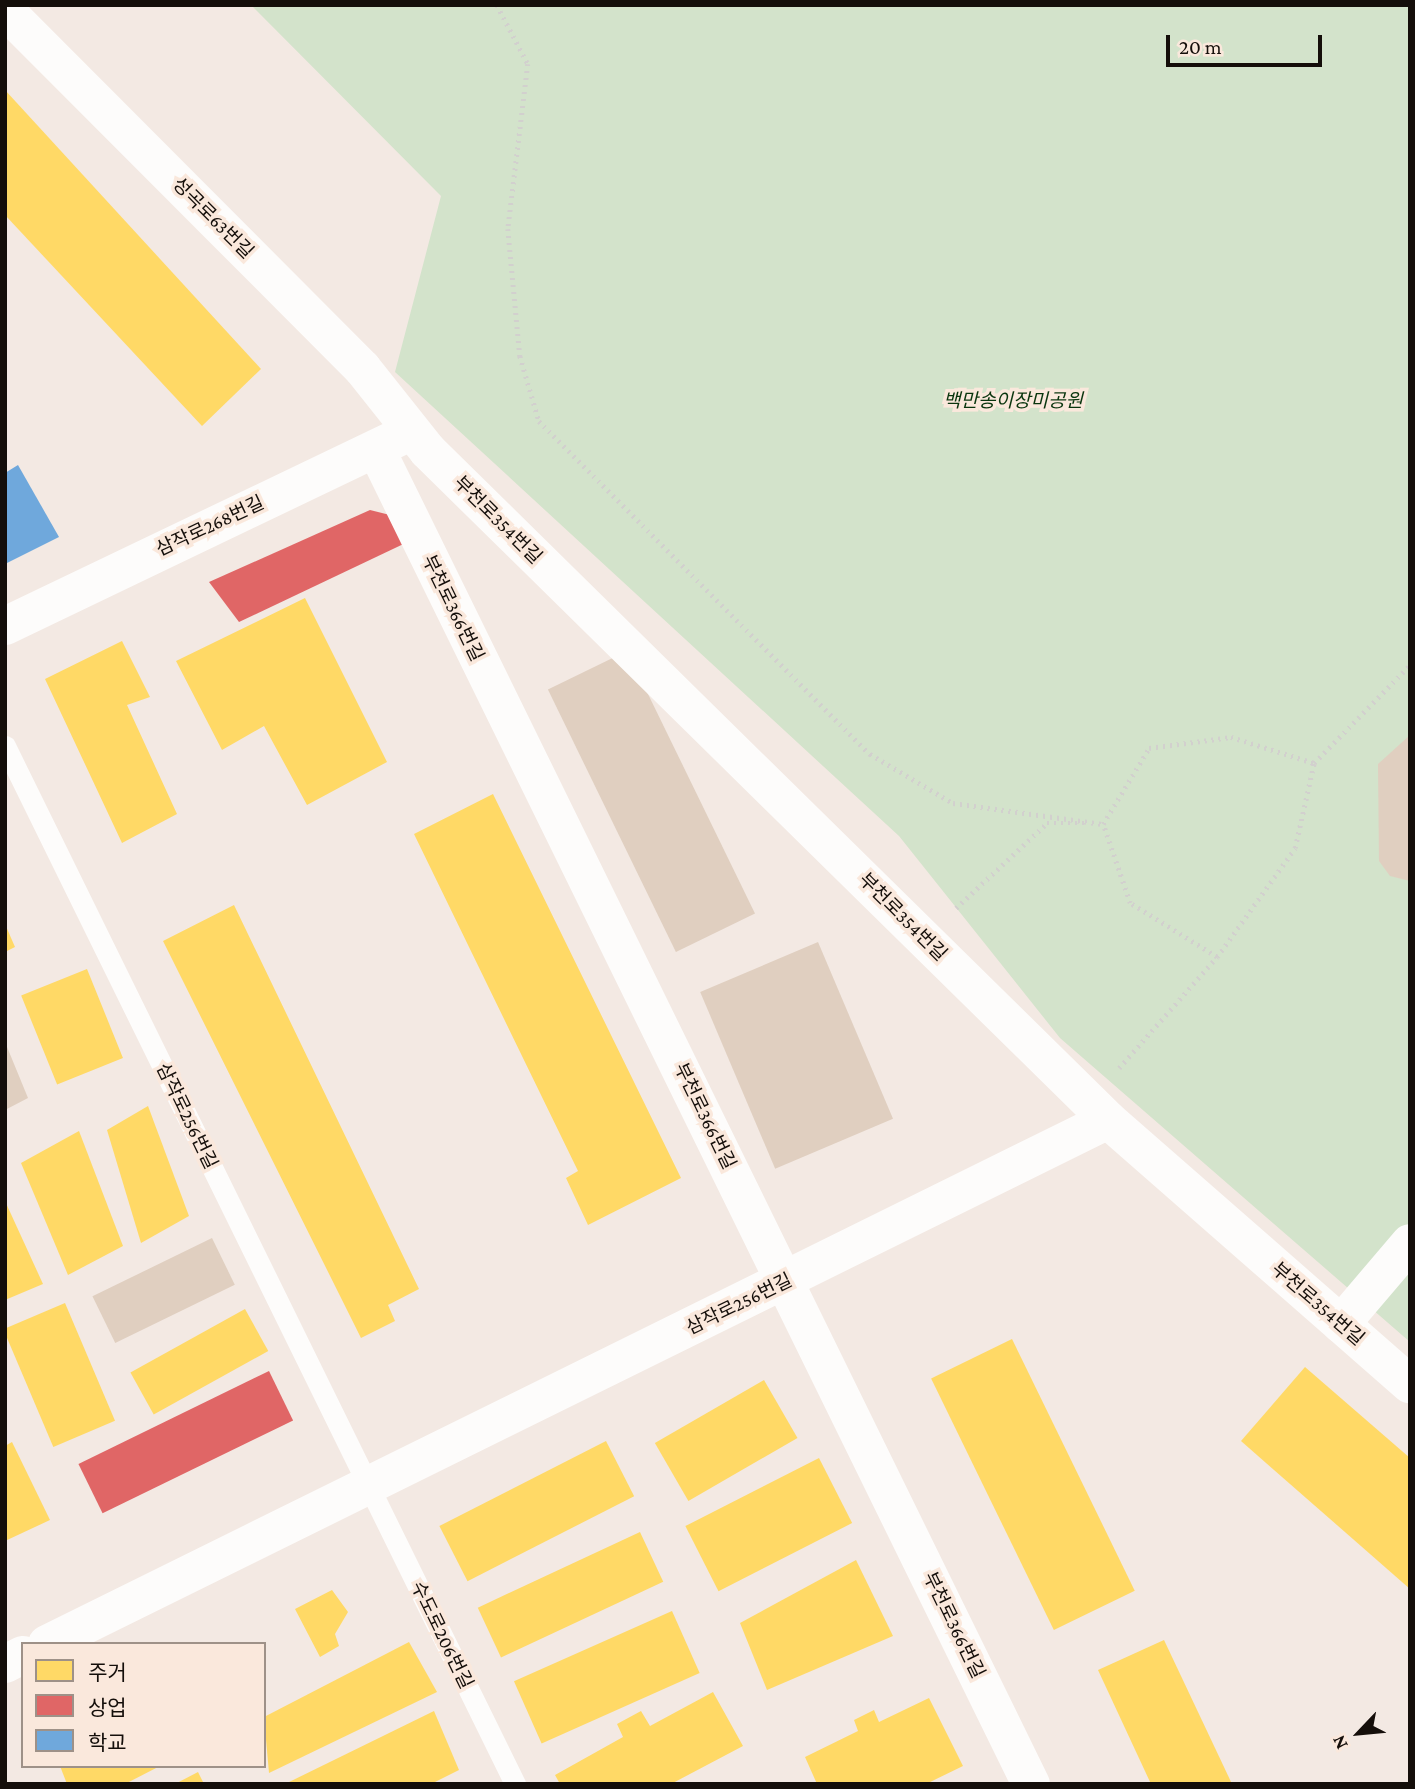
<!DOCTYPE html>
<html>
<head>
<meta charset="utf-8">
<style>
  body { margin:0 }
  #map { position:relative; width:1415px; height:1789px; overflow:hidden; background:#f3e9e3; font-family:"Crimson Pro","Noto Sans KR",serif }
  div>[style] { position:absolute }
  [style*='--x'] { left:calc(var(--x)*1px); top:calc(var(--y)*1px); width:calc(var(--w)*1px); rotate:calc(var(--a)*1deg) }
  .green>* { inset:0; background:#d3e3cb }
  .homes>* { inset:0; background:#ffd966; transform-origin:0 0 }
  .shops>* { inset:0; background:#e06666; transform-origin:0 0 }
  .schools>* { inset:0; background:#6fa8dc }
  .building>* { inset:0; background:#e0cfc0; transform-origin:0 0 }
  .path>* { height:4.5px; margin-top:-2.25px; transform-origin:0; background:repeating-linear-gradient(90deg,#d2d0ce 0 2px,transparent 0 7px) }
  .service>* { height:21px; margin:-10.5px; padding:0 10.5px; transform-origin:10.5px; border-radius:10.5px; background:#fdfcfb }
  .minor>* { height:38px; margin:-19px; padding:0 19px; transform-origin:19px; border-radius:19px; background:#fdfcfb }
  span { translate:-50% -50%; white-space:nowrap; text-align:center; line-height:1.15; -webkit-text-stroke:7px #fae8dc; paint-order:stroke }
  .street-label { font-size:19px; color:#140e0a }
  .park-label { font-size:19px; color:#09350e; font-style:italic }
  .frame { position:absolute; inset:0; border:7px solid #140e0a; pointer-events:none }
  .legend { position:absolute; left:21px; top:1642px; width:245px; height:126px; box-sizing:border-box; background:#fae8dc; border:2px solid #9e9188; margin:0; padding:9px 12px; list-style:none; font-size:21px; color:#140e0a }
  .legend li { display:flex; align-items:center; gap:14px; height:35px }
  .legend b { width:35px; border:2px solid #9e9188 }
  .north { position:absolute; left:1324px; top:1698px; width:70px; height:70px; -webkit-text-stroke:5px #fae8dc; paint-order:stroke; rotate:244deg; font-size:19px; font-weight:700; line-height:28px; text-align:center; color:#140e0a }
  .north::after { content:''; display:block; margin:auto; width:24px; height:32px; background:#140e0a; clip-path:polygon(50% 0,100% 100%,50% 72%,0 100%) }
  .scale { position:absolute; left:1166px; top:35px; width:156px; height:32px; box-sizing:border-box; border:4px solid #140e0a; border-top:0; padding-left:9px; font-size:21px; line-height:24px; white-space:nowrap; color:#140e0a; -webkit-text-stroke:5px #fae8dc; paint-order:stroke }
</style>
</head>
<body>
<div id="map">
  <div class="green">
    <div style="clip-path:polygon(251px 5px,1410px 5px,1410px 1342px,1060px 1038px,899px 836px,395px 372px,441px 196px)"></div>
  </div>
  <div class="homes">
    <div style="clip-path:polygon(5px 90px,261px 369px,202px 426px,5px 215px)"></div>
    <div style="clip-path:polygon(305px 598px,387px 762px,307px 805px,264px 726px,222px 750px,176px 661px)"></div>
    <div style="clip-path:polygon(122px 641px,150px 697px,127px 705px,177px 814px,122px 843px,45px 679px)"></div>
    <div style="clip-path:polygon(493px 794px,681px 1178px,588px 1225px,566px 1178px,578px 1171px,414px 834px)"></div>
    <div style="clip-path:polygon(234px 905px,419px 1289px,388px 1305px,395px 1321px,361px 1338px,163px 941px)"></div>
    <div style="clip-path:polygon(5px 924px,15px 947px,5px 952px)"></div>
    <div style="left:87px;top:969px;width:96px;height:71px;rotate:68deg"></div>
    <div style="clip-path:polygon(148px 1106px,189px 1216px,141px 1243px,107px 1130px)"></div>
    <div style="clip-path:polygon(79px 1131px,123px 1246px,68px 1275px,21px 1163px)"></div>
    <div style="clip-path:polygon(5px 1201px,43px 1284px,5px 1300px)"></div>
    <div style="left:65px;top:1303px;width:128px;height:67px;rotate:67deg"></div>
    <div style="left:245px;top:1309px;width:48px;height:131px;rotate:61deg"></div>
    <div style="left:1012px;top:1339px;width:280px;height:90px;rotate:64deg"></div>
    <div style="clip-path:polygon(1305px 1367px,1410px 1458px,1410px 1589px,1241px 1441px)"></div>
    <div style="left:764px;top:1380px;width:67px;height:126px;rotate:60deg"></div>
    <div style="left:606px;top:1441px;width:62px;height:187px;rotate:63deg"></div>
    <div style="clip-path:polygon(12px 1442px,50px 1520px,5px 1541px,5px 1446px)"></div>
    <div style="left:819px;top:1458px;width:73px;height:150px;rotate:63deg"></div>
    <div style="left:640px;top:1532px;width:55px;height:179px;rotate:65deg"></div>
    <div style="clip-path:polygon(856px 1560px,893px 1636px,767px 1690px,740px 1623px)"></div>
    <div style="clip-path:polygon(332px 1590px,348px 1612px,335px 1634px,339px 1646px,320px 1657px,295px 1609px)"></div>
    <div style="left:672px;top:1611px;width:68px;height:173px;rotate:66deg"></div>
    <div style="clip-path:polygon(1164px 1640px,1232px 1784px,1151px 1784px,1098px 1670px)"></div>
    <div style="clip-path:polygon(409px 1642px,437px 1692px,269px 1773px,264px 1717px)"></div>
    <div style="clip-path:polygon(713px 1692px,743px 1746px,671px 1784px,560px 1784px,555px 1775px,623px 1737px,617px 1724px,641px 1711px,650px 1726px)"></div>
    <div style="clip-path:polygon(929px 1698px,963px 1766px,926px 1784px,817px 1784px,805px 1757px,858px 1731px,854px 1720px,874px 1710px,879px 1722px)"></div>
    <div style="clip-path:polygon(434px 1711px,459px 1770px,431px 1784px,285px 1784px)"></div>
    <div style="clip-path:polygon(60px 1766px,160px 1766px,125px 1784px,67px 1784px)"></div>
    <div style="clip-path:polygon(198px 1772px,204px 1784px,175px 1784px)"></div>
  </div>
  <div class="shops">
    <div style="clip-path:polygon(370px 510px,394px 516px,414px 539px,239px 622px,209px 582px)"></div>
    <div style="left:269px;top:1371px;width:55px;height:212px;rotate:64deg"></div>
  </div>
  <div class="schools">
    <div style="clip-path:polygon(18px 465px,59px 537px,5px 564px,5px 473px)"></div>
  </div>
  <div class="building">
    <div style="left:627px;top:651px;width:292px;height:88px;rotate:64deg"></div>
    <div style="clip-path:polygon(1410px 735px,1410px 881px,1390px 876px,1379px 861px,1378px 764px)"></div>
    <div style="left:818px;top:942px;width:192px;height:128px;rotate:67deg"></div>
    <div style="clip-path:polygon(5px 1042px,28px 1098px,5px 1110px)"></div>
    <div style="left:212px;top:1238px;width:52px;height:133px;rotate:64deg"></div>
  </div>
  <div class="path">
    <div style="--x:497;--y:5;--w:67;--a:62.3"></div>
    <div style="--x:528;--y:64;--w:166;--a:96.9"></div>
    <div style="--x:508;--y:229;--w:128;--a:84.6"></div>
    <div style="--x:520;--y:356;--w:68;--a:73.7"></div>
    <div style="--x:539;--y:421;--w:470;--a:45.2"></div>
    <div style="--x:870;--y:754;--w:96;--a:30.6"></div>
    <div style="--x:953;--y:803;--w:151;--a:8"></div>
    <div style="--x:956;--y:908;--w:125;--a:-43"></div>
    <div style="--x:1047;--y:823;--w:38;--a:0"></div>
    <div style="--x:1217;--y:957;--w:102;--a:-148.2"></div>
    <div style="--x:1130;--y:903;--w:83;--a:-108.9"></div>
    <div style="--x:1103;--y:824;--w:89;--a:-58.8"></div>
    <div style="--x:1149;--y:748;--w:83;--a:-7.6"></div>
    <div style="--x:1231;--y:737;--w:87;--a:17.4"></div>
    <div style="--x:1119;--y:1068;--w:148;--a:-48.6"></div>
    <div style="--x:1217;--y:957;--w:134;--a:-54.4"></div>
    <div style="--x:1295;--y:848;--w:87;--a:-77.4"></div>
    <div style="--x:1314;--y:763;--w:137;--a:-45.6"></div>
  </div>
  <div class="service">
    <div style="--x:5;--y:746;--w:1157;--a:63.83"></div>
  </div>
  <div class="minor">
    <div style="--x:5;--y:10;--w:506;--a:45.08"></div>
    <div style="--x:362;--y:368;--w:106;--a:51.5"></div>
    <div style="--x:428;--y:451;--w:954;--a:44.53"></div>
    <div style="--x:1108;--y:1120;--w:401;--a:41.2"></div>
    <div style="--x:376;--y:449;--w:1487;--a:63.87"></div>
    <div style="--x:5;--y:626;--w:436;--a:-25.6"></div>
    <div style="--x:1341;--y:1324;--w:106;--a:-49.6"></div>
    <div style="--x:47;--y:1644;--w:1183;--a:-26.28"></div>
    <div style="--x:5;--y:1664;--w:20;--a:-27"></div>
  </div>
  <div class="street-label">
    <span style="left:213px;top:218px;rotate:45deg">성곡로63번길</span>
    <span style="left:498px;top:520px;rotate:45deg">부천로354번길</span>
    <span style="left:210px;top:526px;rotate:-25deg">삼작로268번길</span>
    <span style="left:453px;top:608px;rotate:64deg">부천로366번길</span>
    <span style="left:903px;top:917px;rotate:45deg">부천로354번길</span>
    <span style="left:187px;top:1116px;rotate:64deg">삼작로256번길</span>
    <span style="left:705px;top:1116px;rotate:64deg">부천로366번길</span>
    <span style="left:739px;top:1304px;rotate:-26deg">삼작로256번길</span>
    <span style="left:1318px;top:1304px;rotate:41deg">부천로354번길</span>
    <span style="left:954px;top:1625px;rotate:64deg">부천로366번길</span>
    <span style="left:442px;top:1635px;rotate:64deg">수도로206번길</span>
  </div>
  <div class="park-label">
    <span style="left:1013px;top:401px">백만송이장미공원</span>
  </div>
  <div class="frame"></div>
  <ul class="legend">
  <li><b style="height:19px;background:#ffd966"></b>주거</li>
  <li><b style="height:19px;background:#e06666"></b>상업</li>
  <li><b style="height:19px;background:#6fa8dc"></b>학교</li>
  </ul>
  <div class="north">N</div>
  <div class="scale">20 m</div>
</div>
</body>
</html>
